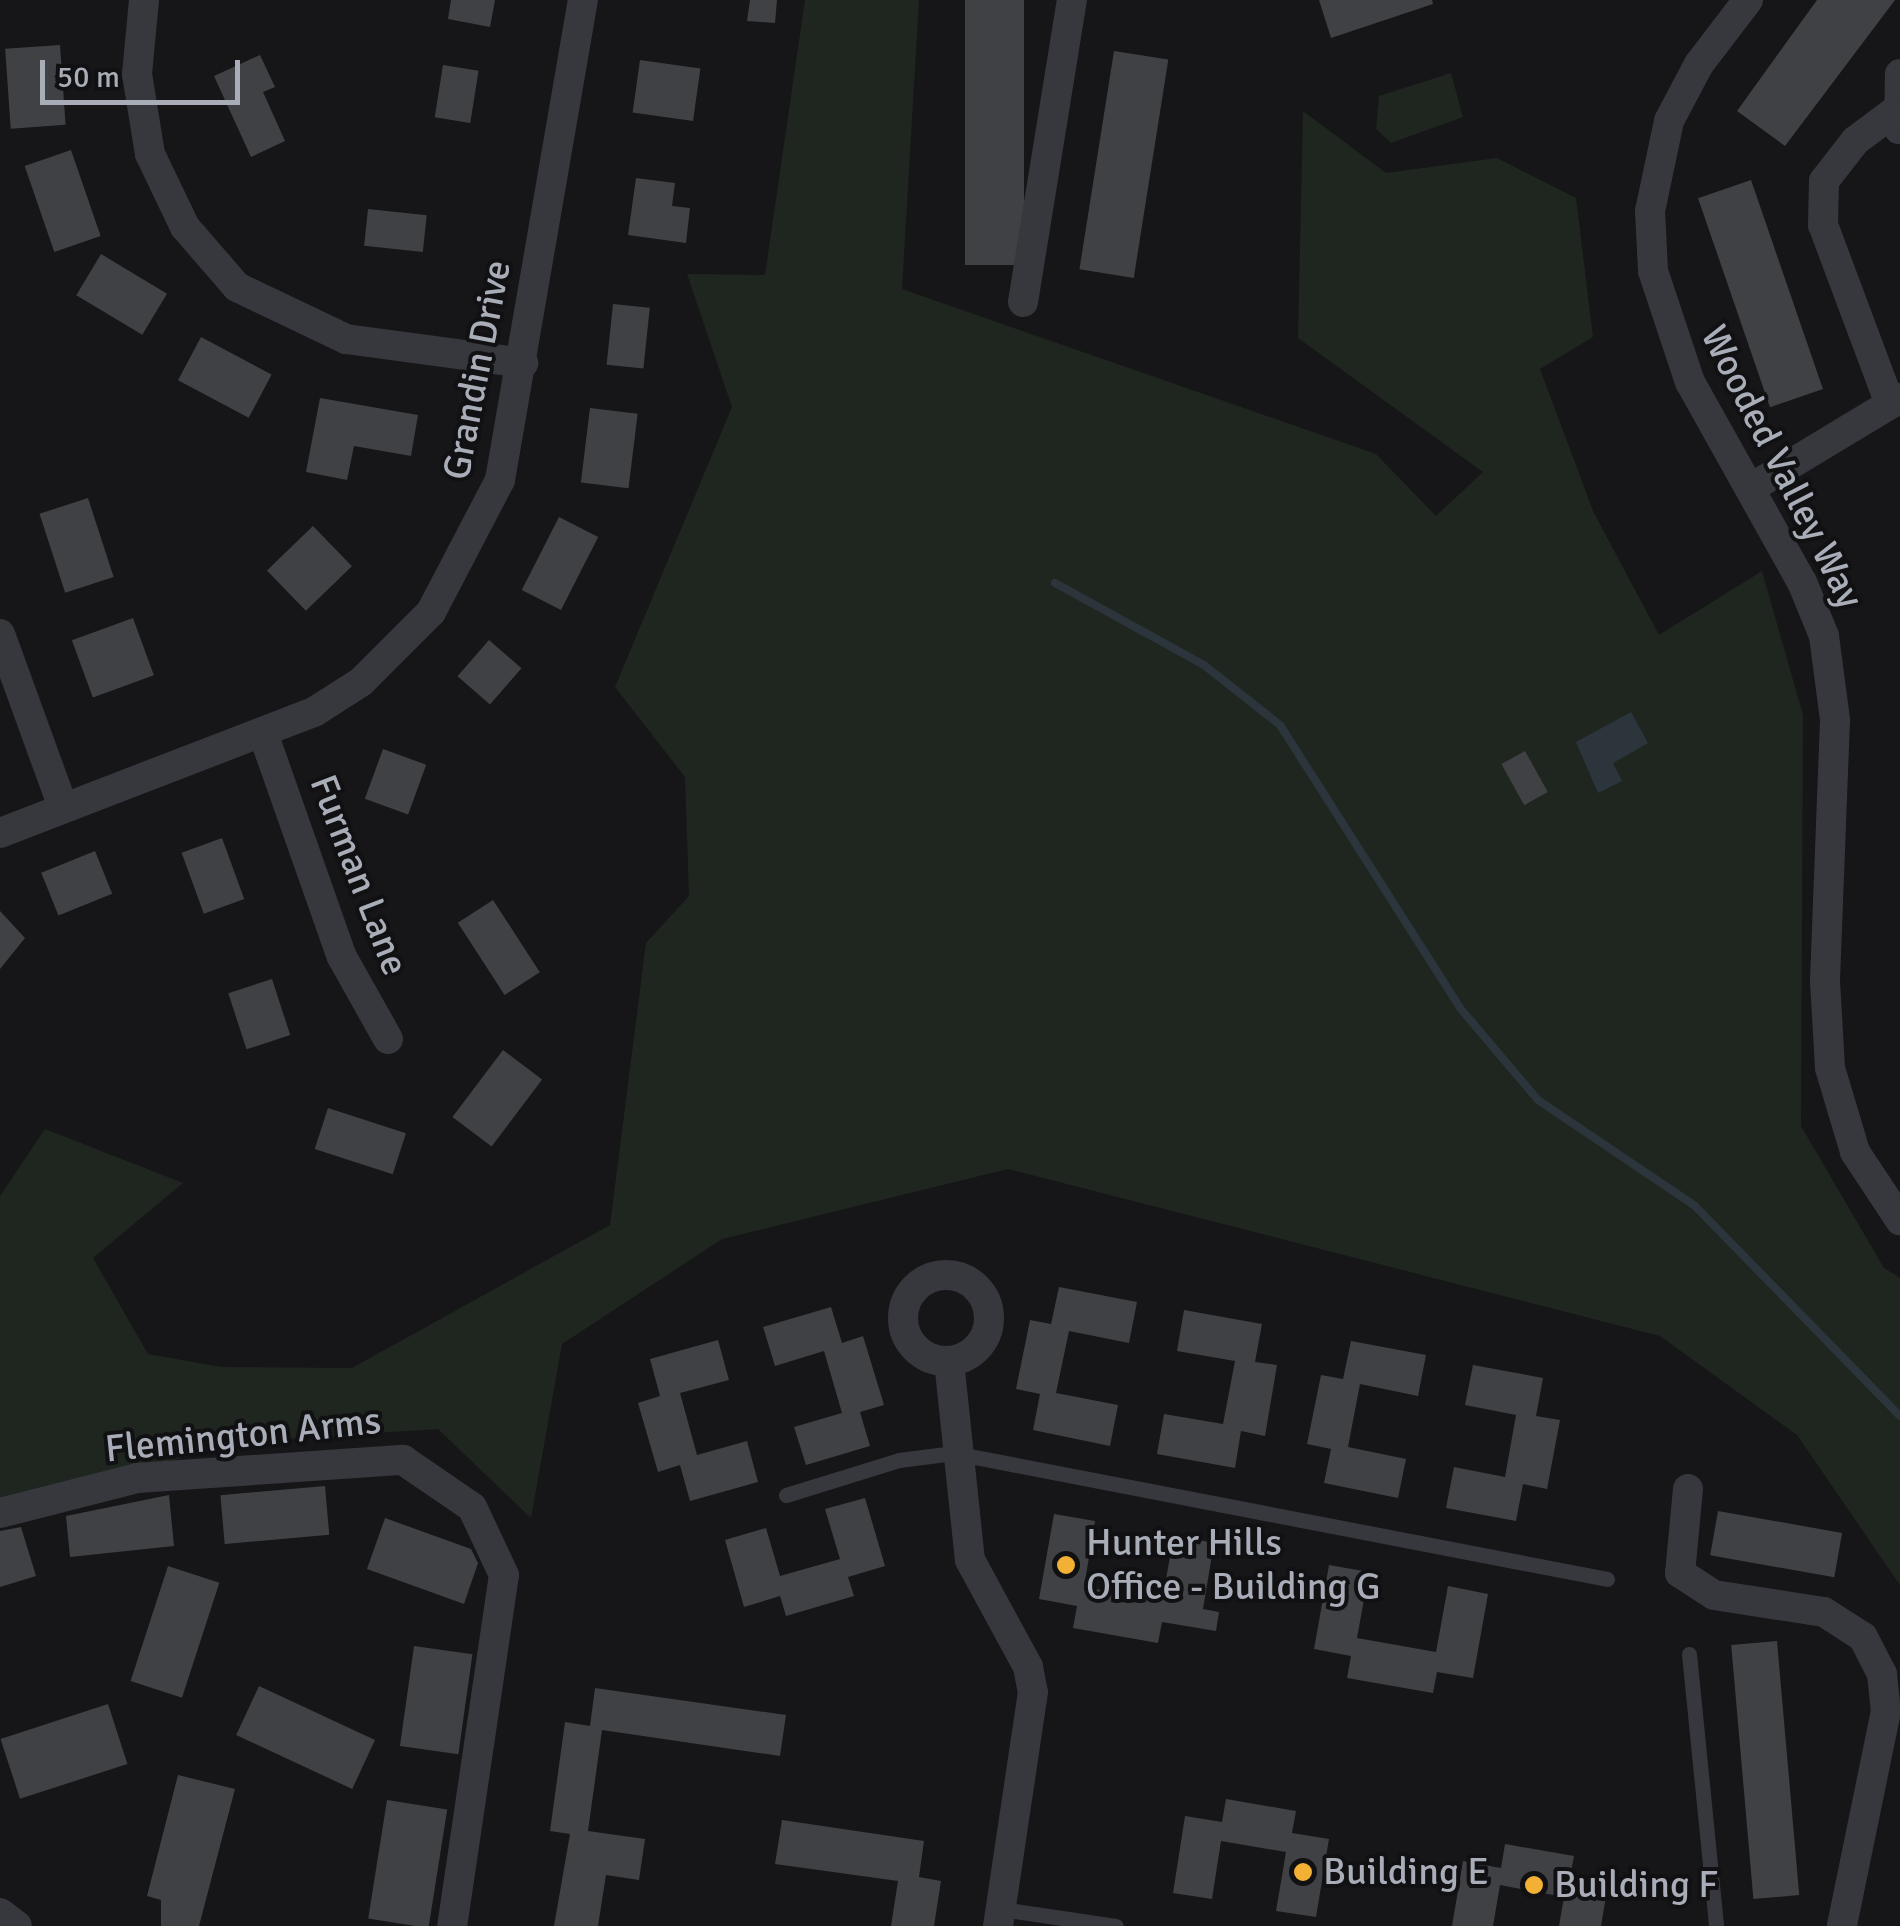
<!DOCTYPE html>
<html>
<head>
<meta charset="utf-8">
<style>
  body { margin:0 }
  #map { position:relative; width:1900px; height:1926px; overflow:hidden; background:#161618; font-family:Signika,sans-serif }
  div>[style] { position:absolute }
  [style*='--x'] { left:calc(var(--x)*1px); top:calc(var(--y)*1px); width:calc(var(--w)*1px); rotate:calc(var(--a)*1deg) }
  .green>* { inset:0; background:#1e261f }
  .water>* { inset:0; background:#2c353c }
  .stream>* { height:8px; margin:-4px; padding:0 4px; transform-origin:4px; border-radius:4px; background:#2c353c }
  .building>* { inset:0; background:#404145; transform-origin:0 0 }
  .service>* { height:15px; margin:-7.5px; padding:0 7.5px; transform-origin:7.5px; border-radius:7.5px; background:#37383d }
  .minor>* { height:30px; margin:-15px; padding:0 15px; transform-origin:15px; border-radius:15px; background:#37383d }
  .minor>.ring { margin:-15px; padding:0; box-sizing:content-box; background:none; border:30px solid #37383d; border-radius:50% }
  .dots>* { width:28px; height:28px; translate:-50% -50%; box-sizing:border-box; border:5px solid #111113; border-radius:50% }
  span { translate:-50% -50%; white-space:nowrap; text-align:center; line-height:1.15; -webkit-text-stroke:8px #111113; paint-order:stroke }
  .street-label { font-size:38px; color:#a8adb8 }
  .poi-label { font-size:38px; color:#a8adb8 }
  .left { translate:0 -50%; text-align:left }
  .scale { position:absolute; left:40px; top:60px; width:200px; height:45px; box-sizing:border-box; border:5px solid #a8adb8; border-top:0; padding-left:12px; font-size:30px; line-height:35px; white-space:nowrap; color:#a8adb8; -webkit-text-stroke:8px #111113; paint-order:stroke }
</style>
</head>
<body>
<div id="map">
  <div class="green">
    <div style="clip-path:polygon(805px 0,919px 0,902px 289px,1376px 454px,1436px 516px,1483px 472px,1298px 338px,1303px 111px,1386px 173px,1497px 158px,1576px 198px,1593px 337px,1540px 369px,1593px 511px,1659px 635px,1762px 571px,1803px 715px,1801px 1126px,1884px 1268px,1900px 1278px,1900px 1585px,1797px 1435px,1660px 1336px,1008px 1169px,722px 1239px,562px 1344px,531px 1518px,438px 1429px,252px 1441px,0 1502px,0 1196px,45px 1129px,183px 1183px,93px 1258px,148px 1354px,221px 1367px,352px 1368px,610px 1225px,646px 943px,689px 896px,685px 777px,615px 687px,732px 407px,687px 274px,765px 275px)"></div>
    <div style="clip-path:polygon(1451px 73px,1463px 117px,1391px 143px,1376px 129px,1379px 96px)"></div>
  </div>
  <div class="water">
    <div style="clip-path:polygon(1631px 712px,1648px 743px,1613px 763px,1622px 781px,1598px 793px,1576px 742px)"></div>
  </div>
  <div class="stream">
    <div style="--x:1055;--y:583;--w:170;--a:28.8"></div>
    <div style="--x:1204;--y:665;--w:97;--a:38.3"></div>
    <div style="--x:1280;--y:725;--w:335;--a:57.5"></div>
    <div style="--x:1460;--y:1008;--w:121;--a:49.7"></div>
    <div style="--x:1538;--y:1100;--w:189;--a:34"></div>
    <div style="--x:1695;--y:1206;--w:293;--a:45.7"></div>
  </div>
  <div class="building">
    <div style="clip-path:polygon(451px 0,495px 0,490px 27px,448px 19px)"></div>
    <div style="clip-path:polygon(750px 0,777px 0,775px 23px,747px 21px)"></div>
    <div style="left:965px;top:0;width:59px;height:265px"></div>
    <div style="clip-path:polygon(1319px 0,1432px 0,1433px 4px,1331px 38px)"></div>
    <div style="clip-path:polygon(1817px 0,1895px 0,1785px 146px,1737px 111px)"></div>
    <div style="left:60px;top:45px;width:80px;height:55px;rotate:86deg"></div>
    <div style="left:1114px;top:51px;width:55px;height:221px;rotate:9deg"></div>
    <div style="clip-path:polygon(260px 55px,275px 87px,263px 92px,285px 141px,251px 157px,214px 76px)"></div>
    <div style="left:640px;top:60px;width:61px;height:53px;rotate:8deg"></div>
    <div style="left:443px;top:65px;width:36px;height:53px;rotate:9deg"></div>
    <div style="left:71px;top:150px;width:91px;height:49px;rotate:71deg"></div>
    <div style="clip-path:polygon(636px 178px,675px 183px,672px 206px,690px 208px,686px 243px,628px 235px)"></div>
    <div style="left:1751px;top:180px;width:221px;height:56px;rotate:71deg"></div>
    <div style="left:368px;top:209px;width:59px;height:37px;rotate:6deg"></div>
    <div style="left:101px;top:254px;width:77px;height:48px;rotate:31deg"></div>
    <div style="left:613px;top:304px;width:37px;height:61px;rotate:6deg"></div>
    <div style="left:201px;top:337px;width:80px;height:49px;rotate:28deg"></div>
    <div style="clip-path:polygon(320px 398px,418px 415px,411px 456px,354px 446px,347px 480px,306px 472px)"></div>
    <div style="left:590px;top:408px;width:48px;height:75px;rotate:7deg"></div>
    <div style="left:88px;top:498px;width:83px;height:51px;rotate:72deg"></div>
    <div style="left:559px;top:517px;width:44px;height:82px;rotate:27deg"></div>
    <div style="left:313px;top:526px;width:56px;height:64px;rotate:46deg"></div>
    <div style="left:133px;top:618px;width:61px;height:65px;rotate:70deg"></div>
    <div style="left:489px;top:640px;width:43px;height:48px;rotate:41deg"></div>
    <div style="left:383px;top:749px;width:46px;height:53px;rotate:20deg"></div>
    <div style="left:1525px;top:751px;width:47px;height:27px;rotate:61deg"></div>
    <div style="left:222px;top:838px;width:65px;height:43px;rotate:70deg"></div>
    <div style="left:95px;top:851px;width:46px;height:58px;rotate:68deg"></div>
    <div style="left:493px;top:900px;width:86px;height:42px;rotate:57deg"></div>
    <div style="clip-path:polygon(0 911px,25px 938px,0 969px)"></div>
    <div style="left:272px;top:979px;width:59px;height:46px;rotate:72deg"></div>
    <div style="left:503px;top:1050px;width:49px;height:84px;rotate:37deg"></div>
    <div style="left:328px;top:1108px;width:82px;height:43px;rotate:18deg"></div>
    <div style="clip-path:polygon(1059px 1287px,1137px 1302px,1129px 1343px,1069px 1331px,1056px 1393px,1118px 1405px,1110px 1446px,1033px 1430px,1040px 1394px,1016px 1389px,1030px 1320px,1051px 1324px)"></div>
    <div style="clip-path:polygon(831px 1307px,842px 1343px,863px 1336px,884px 1405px,860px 1412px,870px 1446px,806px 1465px,794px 1427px,842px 1413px,824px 1351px,775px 1366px,763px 1327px)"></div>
    <div style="clip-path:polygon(1184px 1310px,1262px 1324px,1255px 1362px,1277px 1365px,1265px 1436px,1241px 1431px,1235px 1468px,1157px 1454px,1164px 1414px,1223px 1424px,1235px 1361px,1177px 1351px)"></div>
    <div style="clip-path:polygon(718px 1340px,729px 1380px,680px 1393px,697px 1455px,747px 1441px,758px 1482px,690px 1501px,680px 1465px,658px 1472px,638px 1403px,660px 1396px,650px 1359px)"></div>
    <div style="clip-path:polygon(1351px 1341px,1426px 1355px,1418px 1396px,1360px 1384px,1348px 1447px,1406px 1459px,1398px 1498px,1324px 1483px,1331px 1449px,1307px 1444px,1321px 1375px,1343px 1379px)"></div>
    <div style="clip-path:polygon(1473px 1365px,1543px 1378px,1536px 1416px,1560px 1420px,1547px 1489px,1523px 1484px,1516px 1521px,1446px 1508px,1454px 1467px,1505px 1477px,1516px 1415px,1465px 1405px)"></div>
    <div style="left:325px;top:1486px;width:49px;height:105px;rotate:85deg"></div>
    <div style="clip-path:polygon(169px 1495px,174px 1546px,70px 1557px,66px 1516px)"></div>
    <div style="clip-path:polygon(865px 1498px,885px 1566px,848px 1577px,854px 1596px,786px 1616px,780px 1596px,744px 1607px,725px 1540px,766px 1528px,780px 1576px,840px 1559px,825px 1509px)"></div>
    <div style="left:1718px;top:1511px;width:126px;height:45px;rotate:10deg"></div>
    <div style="clip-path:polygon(1054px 1514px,1095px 1521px,1084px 1587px,1162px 1601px,1174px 1535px,1214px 1543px,1203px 1609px,1219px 1612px,1216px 1631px,1162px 1622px,1158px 1643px,1073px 1628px,1077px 1606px,1039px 1599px)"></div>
    <div style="clip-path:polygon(385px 1518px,471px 1549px,478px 1563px,464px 1604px,367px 1569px)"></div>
    <div style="clip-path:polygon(21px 1527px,36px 1576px,0 1587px,0 1531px)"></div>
    <div style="clip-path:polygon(1329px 1565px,1369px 1572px,1357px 1638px,1436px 1652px,1448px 1586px,1488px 1594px,1473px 1678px,1437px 1672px,1433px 1693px,1347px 1678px,1351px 1656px,1314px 1649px)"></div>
    <div style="left:168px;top:1566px;width:54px;height:121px;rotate:18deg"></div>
    <div style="left:1777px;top:1641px;width:255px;height:46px;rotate:85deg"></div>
    <div style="left:414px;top:1646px;width:59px;height:101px;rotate:8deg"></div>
    <div style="left:259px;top:1686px;width:128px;height:54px;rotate:25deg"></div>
    <div style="clip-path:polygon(595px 1688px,786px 1715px,780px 1756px,602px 1730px,588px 1831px,645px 1839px,639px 1880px,606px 1875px,598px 1926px,554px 1926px,570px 1834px,550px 1831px,565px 1722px,590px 1726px)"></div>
    <div style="left:108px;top:1704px;width:63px;height:113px;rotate:72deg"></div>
    <div style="clip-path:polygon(178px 1775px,235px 1789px,199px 1926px,161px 1926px,161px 1900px,147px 1896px)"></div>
    <div style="clip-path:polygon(1226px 1799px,1296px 1811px,1292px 1833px,1329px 1839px,1316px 1917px,1276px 1911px,1286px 1852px,1221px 1841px,1212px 1899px,1173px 1893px,1185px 1816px,1222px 1822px)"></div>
    <div style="left:387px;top:1800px;width:61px;height:120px;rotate:9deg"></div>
    <div style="clip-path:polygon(782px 1820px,924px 1841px,919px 1877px,941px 1881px,934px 1926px,891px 1926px,898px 1881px,775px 1864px)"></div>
    <div style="clip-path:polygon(1505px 1844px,1574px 1856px,1570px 1877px,1608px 1884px,1601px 1926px,1559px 1926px,1564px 1897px,1500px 1885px,1493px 1926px,1452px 1926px,1463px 1861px,1501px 1868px)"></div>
  </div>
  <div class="service">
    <div style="--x:786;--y:1495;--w:118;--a:-17.2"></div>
    <div style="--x:899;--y:1460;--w:55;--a:-7.3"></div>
    <div style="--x:954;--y:1453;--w:665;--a:10.92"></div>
    <div style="--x:1689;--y:1654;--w:273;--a:84.3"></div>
    <div style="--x:1001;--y:1909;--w:116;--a:8.4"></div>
  </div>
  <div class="minor">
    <div style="--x:144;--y:0;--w:74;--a:95.4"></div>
    <div style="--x:137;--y:74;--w:81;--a:80.8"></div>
    <div style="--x:150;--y:154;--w:81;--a:64.4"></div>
    <div style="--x:185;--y:227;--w:79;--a:49.1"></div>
    <div style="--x:237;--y:287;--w:121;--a:25.5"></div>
    <div style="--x:346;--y:339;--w:179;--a:7.7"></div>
    <div style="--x:1748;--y:0;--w:81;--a:127.4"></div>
    <div style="--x:1699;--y:64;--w:64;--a:117.8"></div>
    <div style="--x:1669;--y:121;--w:92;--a:101.9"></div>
    <div style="--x:1650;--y:211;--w:60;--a:87.1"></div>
    <div style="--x:1653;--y:271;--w:117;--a:71.6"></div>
    <div style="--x:1690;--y:382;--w:229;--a:60.8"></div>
    <div style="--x:1802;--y:582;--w:58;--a:67.8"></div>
    <div style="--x:1824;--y:636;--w:85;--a:82.5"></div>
    <div style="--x:1835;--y:720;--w:261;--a:92.2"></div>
    <div style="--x:1825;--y:981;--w:87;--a:86.7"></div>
    <div style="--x:1830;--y:1068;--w:88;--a:73.4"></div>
    <div style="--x:1855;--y:1152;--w:82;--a:56.5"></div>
    <div style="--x:1899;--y:129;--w:55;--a:-89"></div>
    <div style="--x:1023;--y:302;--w:306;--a:-80.8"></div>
    <div style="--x:1890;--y:404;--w:191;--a:-110.5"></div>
    <div style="--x:1823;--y:225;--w:44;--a:-88.7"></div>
    <div style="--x:1824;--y:181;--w:51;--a:-52.2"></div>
    <div style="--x:1855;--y:141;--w:50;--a:-36.9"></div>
    <div style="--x:1751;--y:488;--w:174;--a:-31.1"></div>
    <div style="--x:0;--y:634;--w:181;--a:70"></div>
    <div style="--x:264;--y:736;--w:234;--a:70.6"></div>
    <div style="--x:342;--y:957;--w:94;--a:60.7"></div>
    <div style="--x:0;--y:833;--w:337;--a:-21.1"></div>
    <div style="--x:314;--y:712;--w:56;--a:-32.6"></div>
    <div style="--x:361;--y:682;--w:99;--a:-45"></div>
    <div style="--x:431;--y:612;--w:149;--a:-62.4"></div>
    <div style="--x:500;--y:480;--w:487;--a:-80.2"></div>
    <div class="ring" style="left:903px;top:1275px;width:56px;height:56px"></div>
    <div style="--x:949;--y:1361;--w:200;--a:84"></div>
    <div style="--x:970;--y:1560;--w:122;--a:61.5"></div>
    <div style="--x:1028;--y:1667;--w:25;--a:79"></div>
    <div style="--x:1033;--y:1692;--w:237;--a:98.5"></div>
    <div style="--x:1688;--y:1489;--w:84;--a:95.4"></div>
    <div style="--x:1680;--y:1573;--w:40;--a:32.9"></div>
    <div style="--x:1714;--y:1595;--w:111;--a:8.8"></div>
    <div style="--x:1824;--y:1612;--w:46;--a:32.7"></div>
    <div style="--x:1863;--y:1637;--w:42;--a:62.8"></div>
    <div style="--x:1882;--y:1674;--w:37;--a:84"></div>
    <div style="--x:1886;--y:1711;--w:219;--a:101.6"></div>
    <div style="--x:0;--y:1513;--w:141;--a:-14.3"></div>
    <div style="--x:137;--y:1478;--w:267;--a:-3.9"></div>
    <div style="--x:403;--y:1460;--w:83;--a:34.3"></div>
    <div style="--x:472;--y:1507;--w:75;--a:64.8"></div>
    <div style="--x:504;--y:1575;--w:355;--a:98.4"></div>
    <div style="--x:0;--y:1913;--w:21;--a:37"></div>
  </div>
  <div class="dots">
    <div style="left:1066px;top:1565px;background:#f2b134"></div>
    <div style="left:1303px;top:1872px;background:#f2b134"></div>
    <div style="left:1534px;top:1885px;background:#f2b134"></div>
  </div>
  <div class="street-label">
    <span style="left:477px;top:370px;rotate:-79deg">Grandin Drive</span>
    <span style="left:1782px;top:467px;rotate:63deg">Wooded Valley Way</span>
    <span style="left:359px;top:875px;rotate:69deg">Furman Lane</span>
    <span style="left:243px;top:1435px;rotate:-6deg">Flemington Arms</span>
  </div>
  <div class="poi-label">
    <span class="left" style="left:1086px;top:1565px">Hunter Hills<br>Office - Building G</span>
    <span class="left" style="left:1323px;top:1872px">Building E</span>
    <span class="left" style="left:1554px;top:1885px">Building F</span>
  </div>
  <div class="scale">50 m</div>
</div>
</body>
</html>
